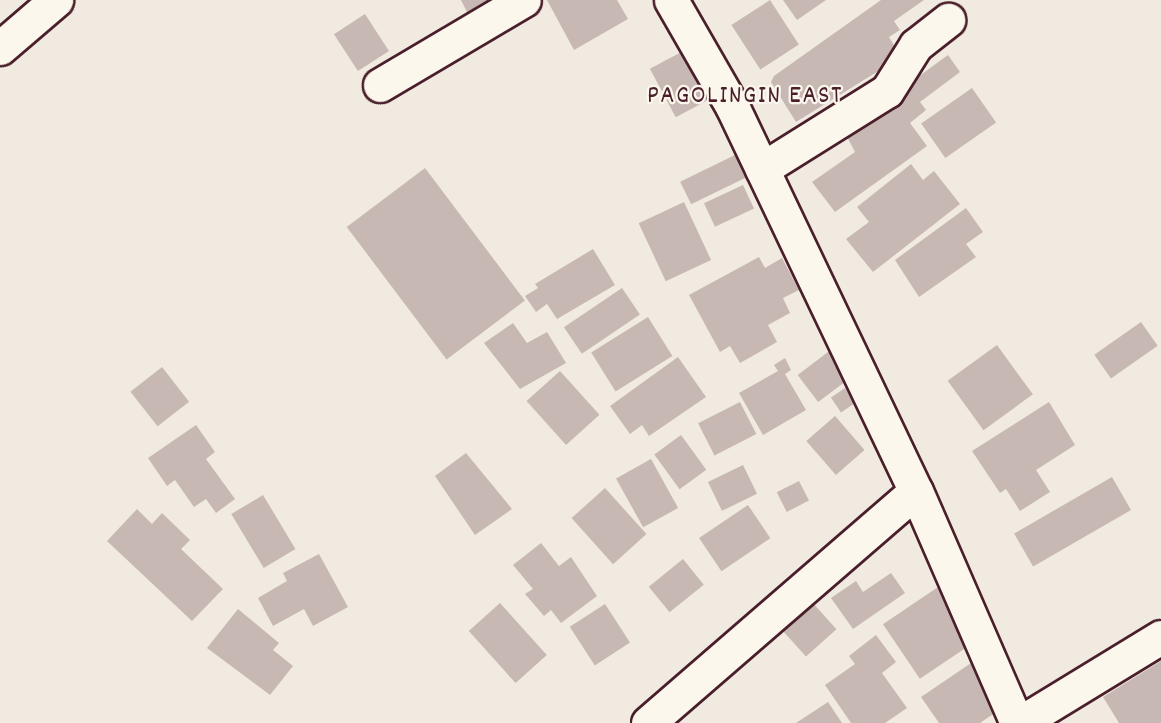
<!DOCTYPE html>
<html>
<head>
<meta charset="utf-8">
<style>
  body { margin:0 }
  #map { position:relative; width:1161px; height:723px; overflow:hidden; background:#f0eae0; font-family:Dekko,sans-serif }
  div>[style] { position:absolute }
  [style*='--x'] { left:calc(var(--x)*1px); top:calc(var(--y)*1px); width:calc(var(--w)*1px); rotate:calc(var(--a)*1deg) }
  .building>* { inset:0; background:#c8b8b3; transform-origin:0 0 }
  .roads { filter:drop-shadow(2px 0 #4a1f2b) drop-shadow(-2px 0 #4a1f2b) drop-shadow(0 2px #4a1f2b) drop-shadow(0 -2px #4a1f2b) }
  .minor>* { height:33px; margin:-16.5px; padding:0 16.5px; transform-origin:16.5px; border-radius:16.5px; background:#fbf7ec }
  span { translate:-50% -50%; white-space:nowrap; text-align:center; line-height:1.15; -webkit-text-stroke:4.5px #fbf7ec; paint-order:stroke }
  .quarter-label { font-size:26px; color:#4a1f2b; letter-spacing:1.5px }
</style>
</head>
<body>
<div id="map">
  <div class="building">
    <div style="clip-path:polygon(461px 0,488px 0,492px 7px,470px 18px)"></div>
    <div style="clip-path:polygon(547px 0,617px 0,628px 19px,574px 50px)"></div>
    <div style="left:770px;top:0;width:53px;height:46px;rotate:57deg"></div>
    <div style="clip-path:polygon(783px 0,826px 0,797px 20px)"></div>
    <div style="clip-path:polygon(881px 0,924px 0,894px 21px,900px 30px,889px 37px,901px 57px,796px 122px,771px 82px,774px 76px)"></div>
    <div style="left:365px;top:14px;width:44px;height:37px;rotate:57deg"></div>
    <div style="left:687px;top:49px;width:55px;height:42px;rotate:62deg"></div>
    <div style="clip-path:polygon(948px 55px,960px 72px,920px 102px,926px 110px,910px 123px,927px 146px,835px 212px,812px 182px,855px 152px,844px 131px)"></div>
    <div style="left:972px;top:88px;width:42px;height:62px;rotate:55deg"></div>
    <div style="left:735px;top:155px;width:25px;height:61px;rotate:64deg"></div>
    <div style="clip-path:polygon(911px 164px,923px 180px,934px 171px,960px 204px,873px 272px,846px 239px,869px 222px,857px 207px)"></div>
    <div style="left:425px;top:168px;width:166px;height:98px;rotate:53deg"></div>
    <div style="left:743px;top:185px;width:26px;height:43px;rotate:65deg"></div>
    <div style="left:684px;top:202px;width:64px;height:50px;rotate:65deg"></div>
    <div style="clip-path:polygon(966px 208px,983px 232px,966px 244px,976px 257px,919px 297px,895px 260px)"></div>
    <div style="clip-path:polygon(593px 249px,615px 285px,557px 319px,547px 304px,536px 312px,525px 296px,538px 288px,535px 284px)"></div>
    <div style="clip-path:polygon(759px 257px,765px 268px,782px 258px,799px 290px,783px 298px,790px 313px,768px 325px,777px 342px,740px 363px,730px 346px,720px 352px,689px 295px)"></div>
    <div style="left:622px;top:288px;width:32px;height:70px;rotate:56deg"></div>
    <div style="left:648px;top:317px;width:46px;height:67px;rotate:58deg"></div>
    <div style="left:1141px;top:322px;width:29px;height:57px;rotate:55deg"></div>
    <div style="clip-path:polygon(513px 323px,527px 343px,547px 332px,566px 363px,520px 389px,484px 343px)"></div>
    <div style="left:997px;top:345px;width:61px;height:61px;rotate:54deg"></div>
    <div style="left:832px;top:349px;width:34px;height:43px;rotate:53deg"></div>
    <div style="clip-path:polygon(678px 357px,706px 397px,649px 436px,642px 425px,630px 434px,610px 406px)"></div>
    <div style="clip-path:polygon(785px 358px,791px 370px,785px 374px,806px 410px,763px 435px,739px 393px,778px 371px,774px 365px)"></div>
    <div style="left:162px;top:367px;width:44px;height:40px;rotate:52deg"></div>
    <div style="left:560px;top:371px;width:59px;height:45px;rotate:48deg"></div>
    <div style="left:845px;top:388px;width:18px;height:17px;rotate:56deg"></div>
    <div style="left:740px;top:402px;width:36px;height:47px;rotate:63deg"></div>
    <div style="clip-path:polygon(1049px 402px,1075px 445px,1036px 470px,1050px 492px,1020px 511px,1006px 489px,1000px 493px,972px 451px)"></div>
    <div style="left:835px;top:416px;width:45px;height:38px;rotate:49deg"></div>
    <div style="clip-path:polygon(196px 425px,215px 452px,206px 459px,235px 499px,216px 513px,206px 499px,194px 507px,175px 480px,167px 486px,148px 458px)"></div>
    <div style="left:681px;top:435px;width:43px;height:33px;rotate:54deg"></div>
    <div style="clip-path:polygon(466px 453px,512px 509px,475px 535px,435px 476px)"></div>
    <div style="left:651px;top:459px;width:56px;height:40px;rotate:61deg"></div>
    <div style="left:743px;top:465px;width:32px;height:39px;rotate:64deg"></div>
    <div style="left:1112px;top:477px;width:38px;height:113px;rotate:60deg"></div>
    <div style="left:799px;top:481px;width:22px;height:25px;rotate:63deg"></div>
    <div style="left:605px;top:488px;width:62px;height:45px;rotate:48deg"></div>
    <div style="left:263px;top:495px;width:63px;height:37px;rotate:59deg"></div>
    <div style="left:748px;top:505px;width:40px;height:59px;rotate:56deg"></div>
    <div style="clip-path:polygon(137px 509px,152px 524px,162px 513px,190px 540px,181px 549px,223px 589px,192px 621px,107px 541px)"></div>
    <div style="clip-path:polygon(541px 543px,559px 566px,571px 557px,597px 596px,561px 623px,551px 610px,544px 616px,525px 594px,533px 589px,513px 565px)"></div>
    <div style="clip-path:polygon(319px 554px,348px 607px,313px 626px,304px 609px,273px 626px,258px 598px,287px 581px,283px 573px)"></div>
    <div style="left:683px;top:559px;width:33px;height:44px;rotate:51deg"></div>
    <div style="clip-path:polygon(891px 573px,905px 593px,853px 629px,831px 598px,856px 581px,863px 592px)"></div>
    <div style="left:941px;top:585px;width:66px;height:70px;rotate:56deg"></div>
    <div style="left:803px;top:592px;width:50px;height:41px;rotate:48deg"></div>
    <div style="left:500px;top:603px;width:70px;height:42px;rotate:48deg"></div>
    <div style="left:605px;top:604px;width:46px;height:42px;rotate:57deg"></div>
    <div style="clip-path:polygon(238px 609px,279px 643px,273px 650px,293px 666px,270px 695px,207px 648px)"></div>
    <div style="clip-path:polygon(876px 635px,896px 662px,882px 673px,907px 708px,885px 723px,851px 723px,825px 685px,855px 664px,849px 656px)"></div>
    <div style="clip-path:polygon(977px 659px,1008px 704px,980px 723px,939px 723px,921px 697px)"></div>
    <div style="clip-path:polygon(1161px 661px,1161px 723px,1119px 723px,1103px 697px)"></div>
    <div style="clip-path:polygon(828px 702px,842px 723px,796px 723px)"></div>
  </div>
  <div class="roads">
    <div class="minor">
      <div style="--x:671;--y:0;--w:122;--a:60.1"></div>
      <div style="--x:732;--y:106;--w:427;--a:64.5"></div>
      <div style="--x:916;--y:491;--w:253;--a:66.5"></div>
      <div style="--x:0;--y:48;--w:74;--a:-40.6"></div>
      <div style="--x:380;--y:85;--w:167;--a:-30.6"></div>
      <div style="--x:762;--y:169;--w:147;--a:-32"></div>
      <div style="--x:887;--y:91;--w:54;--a:-57.8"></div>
      <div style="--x:916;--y:45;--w:41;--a:-38"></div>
      <div style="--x:648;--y:723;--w:354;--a:-40.9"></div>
      <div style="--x:1020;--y:723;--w:165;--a:-31.4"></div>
    </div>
  </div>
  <div class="quarter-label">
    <span style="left:745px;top:97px">PAGOLINGIN EAST</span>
  </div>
</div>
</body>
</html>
